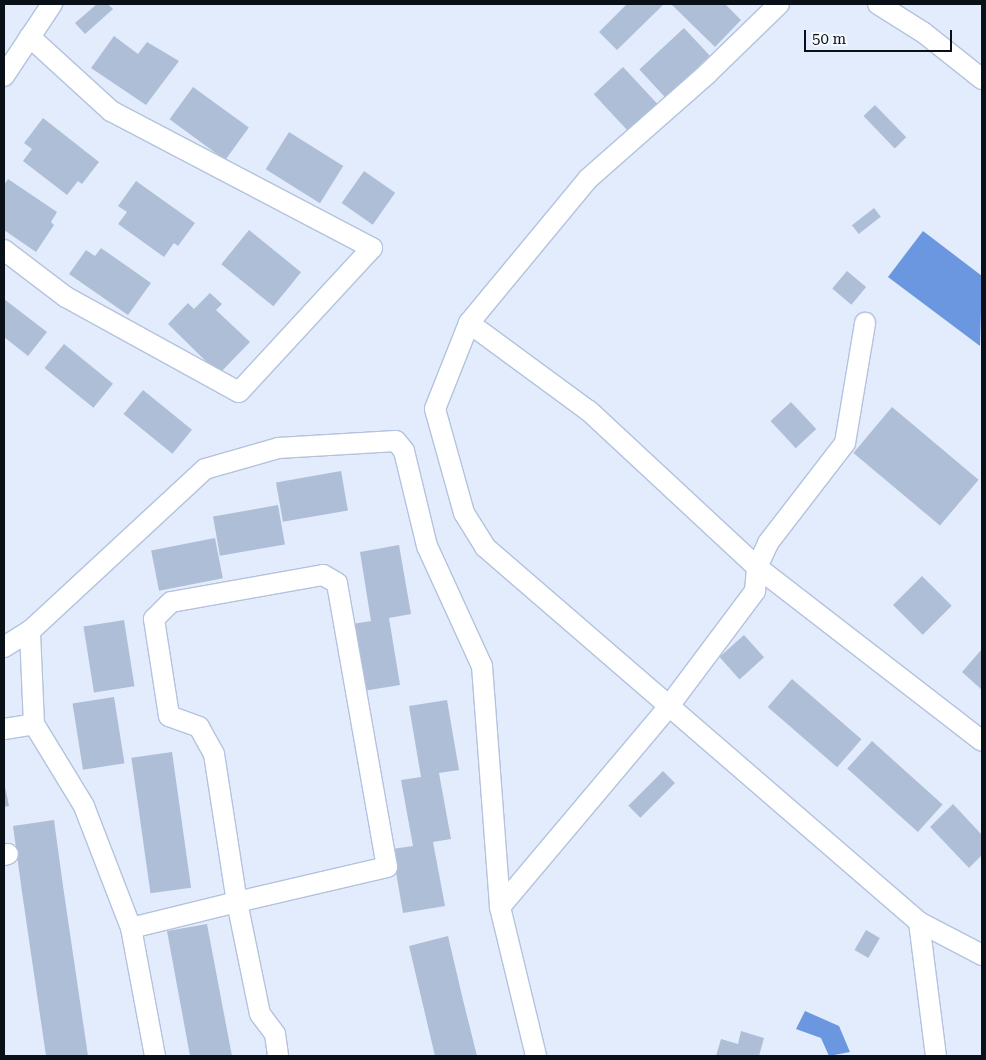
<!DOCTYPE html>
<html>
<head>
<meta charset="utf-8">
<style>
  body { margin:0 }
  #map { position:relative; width:986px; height:1060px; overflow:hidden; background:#e2ecfc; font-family:"Roboto Serif",serif }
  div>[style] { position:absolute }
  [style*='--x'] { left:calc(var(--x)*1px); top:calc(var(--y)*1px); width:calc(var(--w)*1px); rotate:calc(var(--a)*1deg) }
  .water>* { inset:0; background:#6a97df }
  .building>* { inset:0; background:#aebed7; transform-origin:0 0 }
  .roads { filter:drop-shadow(1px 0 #b3c3dd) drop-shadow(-1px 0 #b3c3dd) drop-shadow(0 1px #b3c3dd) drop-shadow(0 -1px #b3c3dd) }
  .minor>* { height:20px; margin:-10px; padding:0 10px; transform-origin:10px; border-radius:10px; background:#fff }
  span { translate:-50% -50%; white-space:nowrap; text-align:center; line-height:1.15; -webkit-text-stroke:4.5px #f5f9fe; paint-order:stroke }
  .frame { position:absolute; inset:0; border:5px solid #0a1018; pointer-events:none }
  .scale { position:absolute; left:804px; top:30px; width:148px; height:22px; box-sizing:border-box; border:2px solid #0a1018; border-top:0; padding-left:6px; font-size:15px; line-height:18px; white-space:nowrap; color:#0a1018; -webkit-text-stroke:4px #f5f9fe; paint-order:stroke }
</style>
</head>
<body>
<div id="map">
  <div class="water">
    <div style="clip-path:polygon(923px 231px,982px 276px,980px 346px,888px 277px)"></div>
    <div style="clip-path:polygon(805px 1011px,839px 1026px,850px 1052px,829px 1056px,821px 1038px,796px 1029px)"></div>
  </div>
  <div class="building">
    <div style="clip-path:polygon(97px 4px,108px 4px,113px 9px,85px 34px,75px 23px)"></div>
    <div style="clip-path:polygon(627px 4px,664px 4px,617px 50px,599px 32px)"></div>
    <div style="clip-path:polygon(671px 4px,725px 4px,741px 20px,715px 47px)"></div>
    <div style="left:684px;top:28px;width:38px;height:61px;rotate:47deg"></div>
    <div style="clip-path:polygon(114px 36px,138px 54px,147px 42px,179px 61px,146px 105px,91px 68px)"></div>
    <div style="left:623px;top:67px;width:54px;height:40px;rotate:47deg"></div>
    <div style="left:193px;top:87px;width:69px;height:40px;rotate:36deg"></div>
    <div style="left:875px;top:105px;width:45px;height:16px;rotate:46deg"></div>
    <div style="clip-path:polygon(43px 118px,99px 162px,82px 184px,78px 181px,67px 195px,23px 161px,32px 149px,24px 143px)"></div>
    <div style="left:289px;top:132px;width:64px;height:44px;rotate:32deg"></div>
    <div style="left:364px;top:171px;width:38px;height:39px;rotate:35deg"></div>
    <div style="clip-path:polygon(8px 179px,57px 212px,51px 222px,54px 225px,36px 252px,4px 230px,4px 185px)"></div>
    <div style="clip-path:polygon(136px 181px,195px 223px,178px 246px,174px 243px,164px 257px,118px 224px,127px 212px,118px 206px)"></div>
    <div style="left:874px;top:208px;width:11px;height:28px;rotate:52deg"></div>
    <div style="left:249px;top:230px;width:67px;height:44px;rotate:39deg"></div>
    <div style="clip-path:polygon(101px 248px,151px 283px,128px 315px,69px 274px,86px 250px,95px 256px)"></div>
    <div style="left:847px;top:271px;width:25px;height:23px;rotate:40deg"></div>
    <div style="clip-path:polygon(210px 293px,222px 304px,216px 310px,250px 342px,219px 374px,168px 324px,188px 303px,194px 309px)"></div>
    <div style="clip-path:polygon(4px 299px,47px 332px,28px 356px,4px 337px)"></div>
    <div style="left:64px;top:344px;width:63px;height:31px;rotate:39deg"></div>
    <div style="left:143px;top:390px;width:63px;height:31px;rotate:39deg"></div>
    <div style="left:791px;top:402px;width:37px;height:28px;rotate:47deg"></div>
    <div style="left:892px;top:407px;width:113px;height:60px;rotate:40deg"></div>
    <div style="left:341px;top:471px;width:40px;height:66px;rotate:80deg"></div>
    <div style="left:278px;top:505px;width:40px;height:66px;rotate:80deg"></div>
    <div style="left:215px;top:538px;width:41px;height:65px;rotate:79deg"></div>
    <div style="clip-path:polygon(399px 545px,411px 614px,389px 618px,400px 685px,363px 691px,352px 624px,371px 621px,360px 552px)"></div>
    <div style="left:922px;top:576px;width:42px;height:41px;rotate:45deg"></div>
    <div style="left:124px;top:620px;width:67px;height:41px;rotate:81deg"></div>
    <div style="left:744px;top:635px;width:30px;height:33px;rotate:48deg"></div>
    <div style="clip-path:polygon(982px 649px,982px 690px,962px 672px)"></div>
    <div style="left:792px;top:679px;width:92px;height:37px;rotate:41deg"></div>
    <div style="left:114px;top:697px;width:67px;height:42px;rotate:81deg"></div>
    <div style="clip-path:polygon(447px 700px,459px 770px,439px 773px,451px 839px,433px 842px,445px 906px,403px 913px,392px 849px,413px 846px,401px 780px,421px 777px,409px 706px)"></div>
    <div style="left:872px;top:741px;width:95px;height:37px;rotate:42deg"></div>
    <div style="left:172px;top:752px;width:137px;height:41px;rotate:82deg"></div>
    <div style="left:663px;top:771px;width:17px;height:49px;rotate:45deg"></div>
    <div style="clip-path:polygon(4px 782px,9px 806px,4px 807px)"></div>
    <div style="clip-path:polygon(953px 804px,982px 835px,982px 855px,969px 868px,930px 827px)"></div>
    <div style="clip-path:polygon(54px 820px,63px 886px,88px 1056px,46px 1056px,22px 892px,13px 826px)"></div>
    <div style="clip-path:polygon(207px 924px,220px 993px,232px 1056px,190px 1056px,167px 931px)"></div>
    <div style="left:866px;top:930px;width:16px;height:23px;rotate:30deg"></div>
    <div style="clip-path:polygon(448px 936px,463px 1000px,477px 1056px,435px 1056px,409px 946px)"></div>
    <div style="clip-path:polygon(741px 1031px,764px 1038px,759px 1056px,716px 1056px,721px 1039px,738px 1044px)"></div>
  </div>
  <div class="roads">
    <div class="minor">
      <div style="--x:779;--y:4;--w:100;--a:135.8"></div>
      <div style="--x:707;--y:74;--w:159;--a:138.6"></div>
      <div style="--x:588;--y:179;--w:187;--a:129.6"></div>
      <div style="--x:469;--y:323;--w:149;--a:36.3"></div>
      <div style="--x:589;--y:411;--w:229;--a:42.9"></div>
      <div style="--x:757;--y:567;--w:284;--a:37.7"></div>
      <div style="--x:878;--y:4;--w:54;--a:32.2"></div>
      <div style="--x:924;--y:33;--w:74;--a:38.4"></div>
      <div style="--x:4;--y:76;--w:87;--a:-56.3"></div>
      <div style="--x:4;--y:250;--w:78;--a:37.2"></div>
      <div style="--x:66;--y:297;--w:197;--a:28.8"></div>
      <div style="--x:239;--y:392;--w:196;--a:-47.3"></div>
      <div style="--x:372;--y:248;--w:295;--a:-152.3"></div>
      <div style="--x:111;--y:111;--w:110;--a:-137.6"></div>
      <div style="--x:469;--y:323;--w:92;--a:111.6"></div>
      <div style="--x:435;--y:409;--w:108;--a:74.4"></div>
      <div style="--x:464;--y:513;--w:40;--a:58"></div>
      <div style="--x:485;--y:547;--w:574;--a:40.83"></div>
      <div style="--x:919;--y:922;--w:71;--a:27.6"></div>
      <div style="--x:4;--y:647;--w:31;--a:-32"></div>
      <div style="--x:4;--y:729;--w:30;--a:-9"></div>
      <div style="--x:4;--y:855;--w:4;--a:-14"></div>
      <div style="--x:500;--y:907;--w:263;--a:-49.9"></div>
      <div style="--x:669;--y:706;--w:144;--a:-53.2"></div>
      <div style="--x:755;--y:591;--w:24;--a:-85"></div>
      <div style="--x:757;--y:567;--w:26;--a:-65"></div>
      <div style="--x:768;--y:543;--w:126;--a:-52.4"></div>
      <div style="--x:845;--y:443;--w:122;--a:-80.5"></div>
      <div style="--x:919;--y:922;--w:135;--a:82.8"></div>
      <div style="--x:131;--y:928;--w:109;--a:-13.8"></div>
      <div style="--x:237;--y:902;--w:154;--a:-13.1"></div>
      <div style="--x:387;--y:867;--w:288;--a:-100"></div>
      <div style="--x:337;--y:583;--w:16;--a:-150"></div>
      <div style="--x:323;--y:575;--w:154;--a:169.9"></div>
      <div style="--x:171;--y:602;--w:24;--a:135"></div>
      <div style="--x:154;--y:619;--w:98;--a:81.2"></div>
      <div style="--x:169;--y:716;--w:32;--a:20"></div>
      <div style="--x:199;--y:727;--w:31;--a:61"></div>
      <div style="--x:214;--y:754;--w:150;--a:81.2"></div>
      <div style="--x:237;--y:902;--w:114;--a:78.4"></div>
      <div style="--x:260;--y:1014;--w:25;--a:53"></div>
      <div style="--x:275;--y:1034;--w:22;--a:82"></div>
      <div style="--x:155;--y:1056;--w:130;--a:-100.6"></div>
      <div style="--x:131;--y:928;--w:131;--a:-111.1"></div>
      <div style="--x:84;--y:806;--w:96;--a:-121.4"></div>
      <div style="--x:34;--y:724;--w:93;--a:-92.5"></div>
      <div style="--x:30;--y:631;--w:238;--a:-42.8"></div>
      <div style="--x:205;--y:469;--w:76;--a:-16"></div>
      <div style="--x:278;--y:448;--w:118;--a:-3.4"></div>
      <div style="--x:396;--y:441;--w:13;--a:51"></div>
      <div style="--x:404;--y:451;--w:98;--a:76.4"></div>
      <div style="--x:427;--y:546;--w:132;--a:65.4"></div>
      <div style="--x:482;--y:666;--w:242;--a:85.7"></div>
      <div style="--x:500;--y:907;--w:153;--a:76.4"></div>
    </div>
  </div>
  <div class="frame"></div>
  <div class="scale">50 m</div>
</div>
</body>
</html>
